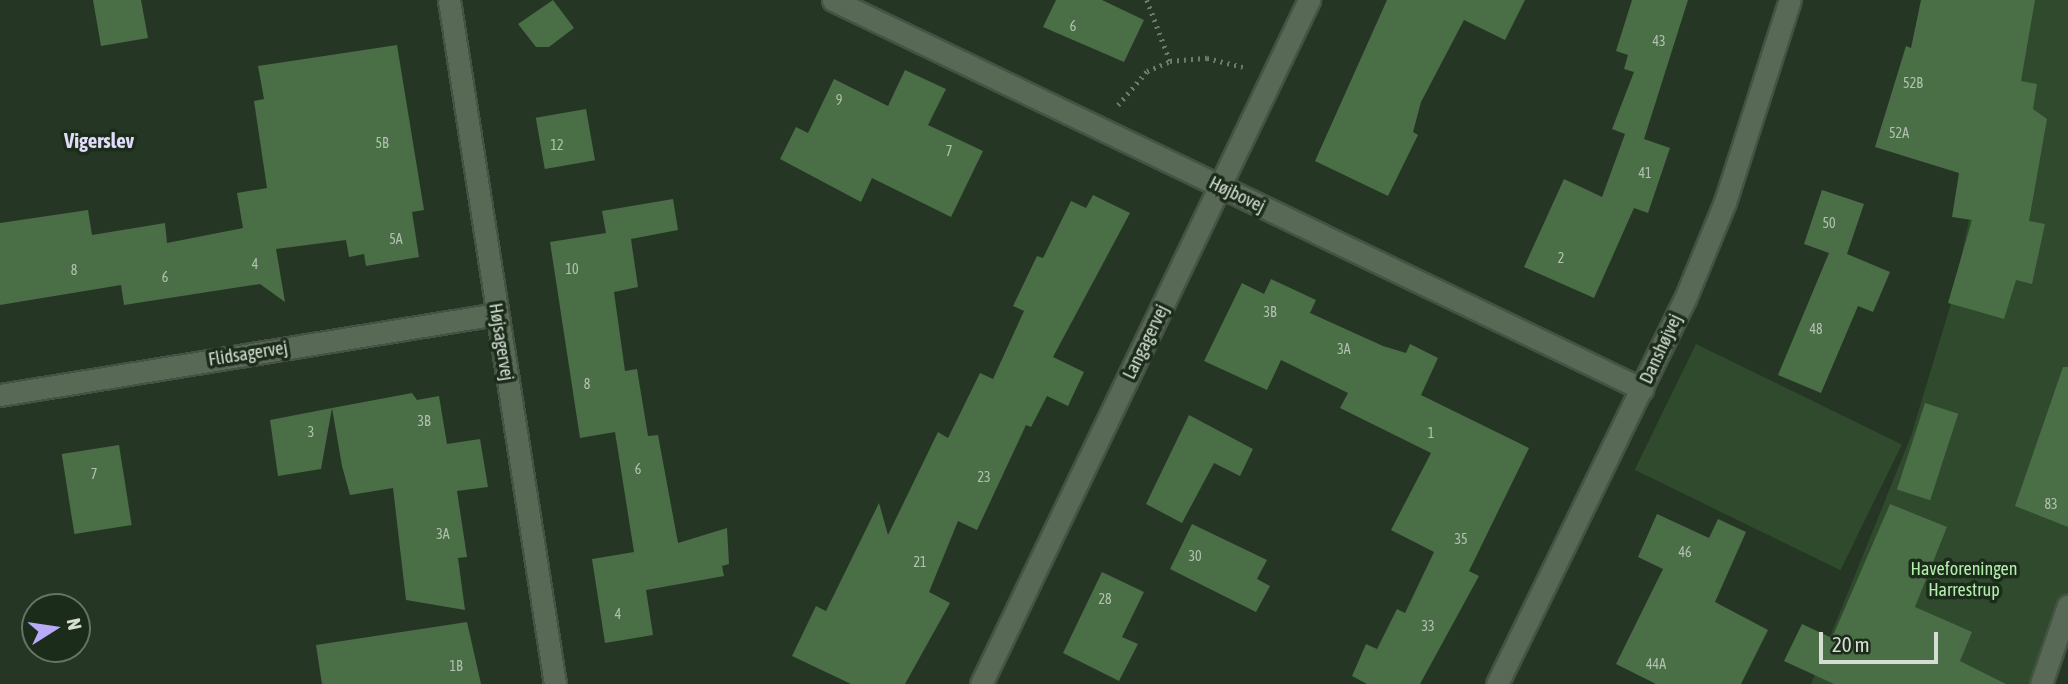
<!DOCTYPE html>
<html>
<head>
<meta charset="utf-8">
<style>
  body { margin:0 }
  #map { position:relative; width:2068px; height:684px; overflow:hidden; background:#263624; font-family:"Asap Condensed",sans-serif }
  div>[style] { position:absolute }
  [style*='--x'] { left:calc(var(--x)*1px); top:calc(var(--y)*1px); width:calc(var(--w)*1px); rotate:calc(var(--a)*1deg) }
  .green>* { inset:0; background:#2f4a2c; transform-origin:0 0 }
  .building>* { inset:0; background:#4a6e46; transform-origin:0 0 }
  .path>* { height:4.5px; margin-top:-2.25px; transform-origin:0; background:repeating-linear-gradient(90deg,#6d7b6b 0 2px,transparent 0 7px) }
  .roads { filter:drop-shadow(2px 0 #455344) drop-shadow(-2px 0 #455344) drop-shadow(0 2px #455344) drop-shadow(0 -2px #455344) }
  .minor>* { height:21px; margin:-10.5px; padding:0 10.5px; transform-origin:10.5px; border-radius:10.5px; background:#586956 }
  span { translate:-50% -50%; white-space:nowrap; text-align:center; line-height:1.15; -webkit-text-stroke:7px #1c2c1b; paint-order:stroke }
  .number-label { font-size:14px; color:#b2c2b0 }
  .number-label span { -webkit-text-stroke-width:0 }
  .street-label { font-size:18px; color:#d4ded3 }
  .park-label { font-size:18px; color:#b4eead }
  .quarter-label { font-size:21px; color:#dfdbf8; font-weight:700 }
  .north { position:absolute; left:21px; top:593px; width:70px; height:70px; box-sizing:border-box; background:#1c2c1b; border:2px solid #667365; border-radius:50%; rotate:78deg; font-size:19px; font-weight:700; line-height:28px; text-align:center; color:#d4ded3 }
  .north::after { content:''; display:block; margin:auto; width:24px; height:32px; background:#b9abf7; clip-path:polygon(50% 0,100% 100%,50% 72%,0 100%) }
  .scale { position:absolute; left:1819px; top:632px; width:119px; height:32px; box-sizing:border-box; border:4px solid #d4ded3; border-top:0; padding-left:9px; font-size:21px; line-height:24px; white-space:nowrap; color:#d4ded3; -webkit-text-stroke:5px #1c2c1b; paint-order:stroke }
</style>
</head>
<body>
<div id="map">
  <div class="green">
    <div style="clip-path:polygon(2016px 0,2068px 0,2068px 630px,2050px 684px,1811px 684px,1911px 436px,1952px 300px)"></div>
    <div style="left:1696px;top:344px;width:229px;height:140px;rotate:26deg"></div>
  </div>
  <div class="building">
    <div style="clip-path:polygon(93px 0,141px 0,148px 38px,101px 46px)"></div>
    <div style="clip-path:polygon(553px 0,574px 28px,549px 47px,536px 47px,518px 24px)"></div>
    <div style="clip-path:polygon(1056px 0,1102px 0,1144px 20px,1124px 62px,1043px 27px)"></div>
    <div style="clip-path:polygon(1387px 0,1525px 0,1505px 40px,1464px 20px,1421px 102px,1413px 132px,1418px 135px,1388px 196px,1315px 161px)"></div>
    <div style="clip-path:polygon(1632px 0,1688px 0,1644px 139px,1670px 148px,1648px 213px,1634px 208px,1594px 298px,1524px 267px,1564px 179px,1602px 197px,1625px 134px,1612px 129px,1634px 72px,1624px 69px,1628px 55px,1616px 51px)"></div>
    <div style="clip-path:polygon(1921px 0,2035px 0,2021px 81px,2037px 84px,2033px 109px,2047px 119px,2029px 221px,2045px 224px,2032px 284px,2016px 280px,2004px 319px,1948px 303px,1972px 220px,1952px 217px,1959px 173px,1875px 147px,1906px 46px,1911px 48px)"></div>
    <div style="clip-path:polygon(397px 45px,424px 210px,412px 212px,419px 257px,366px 266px,364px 254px,349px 257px,346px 240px,276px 249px,285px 302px,260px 284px,124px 305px,121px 285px,0 305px,0 223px,88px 210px,92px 235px,165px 223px,167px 243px,243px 228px,237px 193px,267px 188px,254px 101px,264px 99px,258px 66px)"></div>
    <div style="clip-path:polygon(905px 70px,946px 89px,928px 125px,983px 151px,951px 217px,872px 178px,861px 202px,780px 159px,796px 127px,808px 133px,834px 79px,888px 106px)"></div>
    <div style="left:586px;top:109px;width:52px;height:51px;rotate:80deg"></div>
    <div style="clip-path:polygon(1822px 190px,1864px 204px,1847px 254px,1890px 272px,1873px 312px,1858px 306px,1821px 393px,1778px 375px,1829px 253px,1804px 244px)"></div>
    <div style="clip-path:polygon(1093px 195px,1130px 213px,1053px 357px,1084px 372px,1068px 406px,1047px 396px,1031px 427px,1026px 425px,977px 530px,958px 521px,929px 592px,950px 603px,905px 684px,851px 684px,792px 656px,816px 606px,826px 611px,879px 503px,888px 535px,938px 432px,948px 438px,980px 373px,993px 379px,1024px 311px,1013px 306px,1037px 256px,1043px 258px,1071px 201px,1086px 208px)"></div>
    <div style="clip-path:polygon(673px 199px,678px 230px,631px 239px,638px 287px,614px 292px,625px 371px,637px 369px,648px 436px,658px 435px,678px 543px,727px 528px,729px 564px,722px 566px,724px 576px,646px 590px,653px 635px,605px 643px,592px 559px,634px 552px,615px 432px,580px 438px,550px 242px,606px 233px,602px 211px)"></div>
    <div style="clip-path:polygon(1271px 279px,1316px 300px,1310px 313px,1383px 346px,1406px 353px,1410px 344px,1438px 358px,1421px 395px,1529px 448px,1469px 571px,1479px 576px,1420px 684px,1367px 684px,1352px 676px,1366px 644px,1377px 649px,1397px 609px,1405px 613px,1434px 552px,1391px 530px,1431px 453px,1340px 408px,1348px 393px,1281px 360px,1267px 390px,1204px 361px,1242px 283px,1264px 294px)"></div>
    <div style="clip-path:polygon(2063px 367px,2068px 367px,2068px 527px,2015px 506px)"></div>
    <div style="clip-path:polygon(412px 393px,417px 400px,439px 396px,447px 444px,480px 439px,488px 487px,457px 491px,467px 557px,458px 558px,465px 610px,406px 600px,393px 488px,350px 495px,342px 466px,332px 408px)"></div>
    <div style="left:1925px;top:403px;width:35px;height:91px;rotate:18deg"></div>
    <div style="clip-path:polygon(332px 408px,321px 469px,278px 476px,270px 420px)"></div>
    <div style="clip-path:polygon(1189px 415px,1253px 449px,1240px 476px,1214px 463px,1182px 523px,1146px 504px)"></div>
    <div style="left:119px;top:445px;width:81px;height:58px;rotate:81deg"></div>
    <div style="clip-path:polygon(1890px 504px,1947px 527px,1915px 607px,1972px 632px,1960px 661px,2006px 684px,1834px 684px,1784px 661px,1802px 624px,1832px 638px)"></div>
    <div style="clip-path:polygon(1657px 514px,1709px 538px,1718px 519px,1746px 532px,1715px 602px,1768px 630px,1741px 684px,1656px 684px,1616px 664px,1663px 569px,1638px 557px)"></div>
    <div style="clip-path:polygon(1192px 524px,1267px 560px,1257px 579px,1270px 586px,1256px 612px,1170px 569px)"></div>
    <div style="clip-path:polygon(1102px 572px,1144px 592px,1122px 637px,1138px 644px,1119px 681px,1063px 653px)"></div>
    <div style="clip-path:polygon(467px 622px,481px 684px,322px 684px,316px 645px)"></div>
  </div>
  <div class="path">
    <div style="--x:1147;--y:0;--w:65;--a:69.3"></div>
    <div style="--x:1118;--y:105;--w:45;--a:-49.5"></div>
    <div style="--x:1147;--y:71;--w:25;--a:-23"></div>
    <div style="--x:1170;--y:61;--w:37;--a:-5"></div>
    <div style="--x:1207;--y:58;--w:37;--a:14"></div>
  </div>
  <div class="roads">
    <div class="minor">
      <div style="--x:449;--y:0;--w:692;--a:81.19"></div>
      <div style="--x:833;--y:0;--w:898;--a:25.68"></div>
      <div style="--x:0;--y:395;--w:504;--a:-9.26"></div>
      <div style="--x:981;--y:684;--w:759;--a:-64.38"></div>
      <div style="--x:1497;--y:684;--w:428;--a:-64"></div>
      <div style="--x:1685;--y:299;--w:105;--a:-67.6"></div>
      <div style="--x:1725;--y:202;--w:212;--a:-72.2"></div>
      <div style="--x:2041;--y:684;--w:83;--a:-71.1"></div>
    </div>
  </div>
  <div class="number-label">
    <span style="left:1073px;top:26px">6</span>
    <span style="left:1659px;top:41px">43</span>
    <span style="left:1913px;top:83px">52B</span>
    <span style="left:839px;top:100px">9</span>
    <span style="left:1899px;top:133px">52A</span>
    <span style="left:382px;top:143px">5B</span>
    <span style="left:557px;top:145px">12</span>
    <span style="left:949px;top:151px">7</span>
    <span style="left:1645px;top:173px">41</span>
    <span style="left:1829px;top:223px">50</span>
    <span style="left:396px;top:239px">5A</span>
    <span style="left:1561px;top:258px">2</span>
    <span style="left:255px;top:264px">4</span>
    <span style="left:572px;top:269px">10</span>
    <span style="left:74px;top:270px">8</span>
    <span style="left:165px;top:277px">6</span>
    <span style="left:1270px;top:312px">3B</span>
    <span style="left:1816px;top:329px">48</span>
    <span style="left:1344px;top:349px">3A</span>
    <span style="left:587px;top:384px">8</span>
    <span style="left:424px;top:421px">3B</span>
    <span style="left:311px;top:432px">3</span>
    <span style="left:1431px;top:433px">1</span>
    <span style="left:638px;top:469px">6</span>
    <span style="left:94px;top:474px">7</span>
    <span style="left:984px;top:477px">23</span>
    <span style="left:2051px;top:504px">83</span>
    <span style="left:443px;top:534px">3A</span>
    <span style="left:1461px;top:539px">35</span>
    <span style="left:1685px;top:552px">46</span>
    <span style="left:1195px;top:556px">30</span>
    <span style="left:920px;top:562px">21</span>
    <span style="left:1105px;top:599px">28</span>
    <span style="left:618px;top:614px">4</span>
    <span style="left:1428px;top:626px">33</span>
    <span style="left:1656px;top:664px">44A</span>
    <span style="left:456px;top:666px">1B</span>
  </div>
  <div class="street-label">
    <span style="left:1237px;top:195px;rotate:26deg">Højbovej</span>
    <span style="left:501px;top:342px;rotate:81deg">Højsagervej</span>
    <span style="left:1146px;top:342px;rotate:-64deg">Langagervej</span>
    <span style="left:1661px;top:349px;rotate:-65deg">Danshøjvej</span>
    <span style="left:248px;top:354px;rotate:-9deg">Flidsagervej</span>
  </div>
  <div class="park-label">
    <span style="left:1964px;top:580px">Haveforeningen<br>Harrestrup</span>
  </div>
  <div class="quarter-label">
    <span style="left:99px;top:140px">Vigerslev</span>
  </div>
  <div class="north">N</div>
  <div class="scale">20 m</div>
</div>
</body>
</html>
